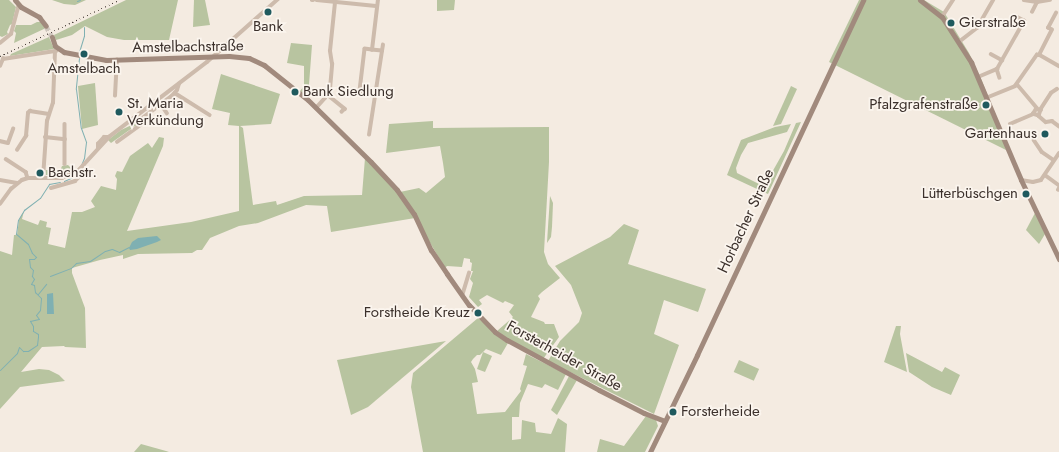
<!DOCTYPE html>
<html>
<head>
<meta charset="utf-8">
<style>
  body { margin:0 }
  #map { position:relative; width:1059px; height:452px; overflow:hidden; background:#f4ebe1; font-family:Jost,sans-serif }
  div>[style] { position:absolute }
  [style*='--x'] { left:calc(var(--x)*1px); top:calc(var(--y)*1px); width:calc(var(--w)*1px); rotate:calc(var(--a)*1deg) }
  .green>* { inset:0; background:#b8c4a0; transform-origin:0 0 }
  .water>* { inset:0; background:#7fb0b2 }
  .stream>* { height:1px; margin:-0.5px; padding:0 0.5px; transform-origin:0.5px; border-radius:0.5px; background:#7fb0b2 }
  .secondary-tunnel>* { height:5px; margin-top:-2.5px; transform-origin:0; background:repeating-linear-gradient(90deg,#cfc6bd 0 5px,transparent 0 7.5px) }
  .street>* { height:3.5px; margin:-1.75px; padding:0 1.75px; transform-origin:1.75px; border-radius:1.75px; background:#cdbbac }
  .secondary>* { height:5px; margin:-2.5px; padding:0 2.5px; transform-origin:2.5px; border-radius:2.5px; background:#a18a7d }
  .rail>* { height:1px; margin-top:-0.5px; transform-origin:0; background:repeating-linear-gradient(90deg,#3b302b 0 1px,transparent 0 4px) }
  .dots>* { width:11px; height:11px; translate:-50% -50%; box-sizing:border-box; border:2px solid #fbf5ee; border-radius:50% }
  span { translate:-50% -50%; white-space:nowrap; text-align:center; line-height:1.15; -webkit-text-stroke:3.5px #fbf5ee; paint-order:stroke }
  .poi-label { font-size:15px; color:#3b302b }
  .left { translate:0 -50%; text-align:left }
  .right { translate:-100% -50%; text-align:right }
  .street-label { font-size:15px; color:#3b302b }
</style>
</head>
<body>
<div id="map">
  <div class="green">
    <div style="clip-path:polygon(0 0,9px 0,16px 7px,12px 24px,10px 25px,7px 32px,8px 34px,2px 37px,0 36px)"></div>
    <div style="clip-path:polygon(52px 0,86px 0,75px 5px,64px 4px)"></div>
    <div style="clip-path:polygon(126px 0,178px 0,169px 40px,124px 40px,107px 37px,85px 26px,72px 35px,56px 40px,54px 35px)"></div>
    <div style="clip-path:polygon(194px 0,205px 0,210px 25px,193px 27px)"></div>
    <div style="clip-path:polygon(437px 0,455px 0,454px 10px,437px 11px)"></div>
    <div style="clip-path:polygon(859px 0,924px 0,944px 12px,969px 53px,982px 81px,1001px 129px,1006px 150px,829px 62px)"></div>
    <div style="clip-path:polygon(37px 22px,42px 22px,46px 28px,14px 43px,16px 33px,14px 31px,16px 25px,31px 25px)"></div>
    <div style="clip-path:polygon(49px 37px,54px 49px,10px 56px,11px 54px)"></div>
    <div style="clip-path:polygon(291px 43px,312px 45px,308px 98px,300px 91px,304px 86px,304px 66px,287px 63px)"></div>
    <div style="clip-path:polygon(221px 74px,280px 94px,271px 124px,240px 126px,243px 128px,253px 205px,276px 201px,277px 205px,304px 196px,362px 195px,365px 158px,398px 193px,415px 218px,331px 232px,327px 206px,306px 205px,258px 223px,239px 226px,210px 238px,202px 250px,197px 250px,192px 253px,138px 254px,123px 259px,123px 255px,100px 260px,72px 268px,72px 273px,85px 308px,86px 348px,65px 347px,64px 346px,42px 347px,21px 372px,39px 369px,49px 370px,59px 375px,65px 381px,20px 387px,0 409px,0 251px,12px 255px,14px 235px,17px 235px,19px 220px,24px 211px,22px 219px,38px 225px,40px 220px,47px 222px,46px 227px,51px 228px,48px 244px,65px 248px,72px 212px,82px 212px,95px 207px,91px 201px,101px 186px,116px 190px,117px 179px,115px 176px,117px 171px,122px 172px,130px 156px,148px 143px,152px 148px,159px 137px,164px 138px,163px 146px,127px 231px,191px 222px,239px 211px,239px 126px,228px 125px,230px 113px,212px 109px)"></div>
    <div style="clip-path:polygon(95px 83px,98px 125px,82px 129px,78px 86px)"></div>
    <div style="clip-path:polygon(791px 86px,797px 89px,781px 124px,773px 126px)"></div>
    <div style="clip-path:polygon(433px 121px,433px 128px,549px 127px,549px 162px,544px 252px,548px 264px,560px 278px,542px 292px,538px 296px,540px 299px,531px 317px,544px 322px,545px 324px,554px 324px,559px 337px,543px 359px,511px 342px,497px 331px,513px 317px,509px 312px,514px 305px,505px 301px,503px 303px,487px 295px,479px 300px,482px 304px,478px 307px,469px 297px,473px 283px,470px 279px,473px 271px,471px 271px,472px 263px,470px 262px,470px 259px,464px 258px,462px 267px,447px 266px,445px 268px,400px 192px,419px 188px,426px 193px,445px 177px,443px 163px,440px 146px,386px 153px,389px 124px)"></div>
    <div style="clip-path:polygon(138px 122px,138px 124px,111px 143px,108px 140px,121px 130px)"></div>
    <div style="clip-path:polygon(801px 122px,768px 194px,727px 175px,741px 140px,775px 127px,791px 124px,787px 132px,748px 143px,741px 155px,736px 168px,737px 173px,759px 184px,766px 183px,784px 151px,796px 123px)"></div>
    <div style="clip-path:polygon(68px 165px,74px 171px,62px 175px,46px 175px,46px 170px,60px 171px,62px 166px)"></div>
    <div style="clip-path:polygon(550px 196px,553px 203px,552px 227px,551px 237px,547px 243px)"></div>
    <div style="clip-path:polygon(1035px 213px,1045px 234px,1039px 244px,1026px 230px)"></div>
    <div style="clip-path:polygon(624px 224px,639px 230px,628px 264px,706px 289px,698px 312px,664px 300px,654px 334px,679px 345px,654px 414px,548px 361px,560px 341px,579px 322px,582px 313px,571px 285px,555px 266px,610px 237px)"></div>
    <div style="clip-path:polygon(478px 318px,508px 343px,501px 355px,486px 349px,480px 355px,477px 355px,473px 359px,471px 362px,475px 369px,478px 382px,472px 383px,477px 414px,505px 412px,521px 391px,520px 389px,527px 366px,523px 365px,526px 354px,566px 374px,558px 390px,545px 384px,542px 388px,528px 384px,520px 403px,519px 417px,512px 417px,512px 440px,521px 439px,522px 420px,535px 423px,536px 432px,551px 434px,558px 418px,567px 424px,565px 452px,423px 452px,411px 387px,413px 373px)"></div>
    <div style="clip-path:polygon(896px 326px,901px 326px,900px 334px,907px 372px,884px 362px)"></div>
    <div style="clip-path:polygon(446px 341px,368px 407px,351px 415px,337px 360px)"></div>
    <div style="clip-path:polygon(483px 352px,492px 356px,485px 372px,477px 369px)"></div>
    <div style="clip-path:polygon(906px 353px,942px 372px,945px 367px,960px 375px,951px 395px,932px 387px,909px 372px)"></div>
    <div style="left:739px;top:360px;width:22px;height:13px;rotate:24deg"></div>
    <div style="clip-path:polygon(569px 376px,577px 380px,557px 415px,551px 410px)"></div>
    <div style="clip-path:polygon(646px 416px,656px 420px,658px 426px,645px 452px,597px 452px,600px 439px,624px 446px)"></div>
    <div style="clip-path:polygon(141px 444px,166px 451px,169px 452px,134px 452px)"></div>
  </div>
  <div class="water">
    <div style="clip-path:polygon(157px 236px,161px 240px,157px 242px,137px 249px,130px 250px,129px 248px,132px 242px,138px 238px)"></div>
    <div style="clip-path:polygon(53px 293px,54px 314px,47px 314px,47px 294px)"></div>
  </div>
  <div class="stream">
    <div style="--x:77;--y:1;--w:3;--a:-18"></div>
    <div style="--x:79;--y:52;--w:17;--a:-73"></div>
    <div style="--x:84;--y:36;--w:9;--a:-90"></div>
    <div style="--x:79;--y:58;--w:31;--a:96"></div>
    <div style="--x:76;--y:89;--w:39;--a:83"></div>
    <div style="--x:81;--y:128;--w:15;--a:70"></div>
    <div style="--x:86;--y:142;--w:16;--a:97"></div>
    <div style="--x:84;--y:158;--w:8;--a:113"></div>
    <div style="--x:64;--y:181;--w:12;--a:-24"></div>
    <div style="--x:50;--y:276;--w:22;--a:-21"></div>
    <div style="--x:71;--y:268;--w:7;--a:-45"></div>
    <div style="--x:76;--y:263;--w:14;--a:-8"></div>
    <div style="--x:90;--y:261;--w:18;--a:-34"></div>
    <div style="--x:105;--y:251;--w:7;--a:-16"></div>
    <div style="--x:112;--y:249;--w:8;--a:23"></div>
    <div style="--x:119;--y:252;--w:11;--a:-27"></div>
    <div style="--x:38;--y:294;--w:13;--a:-51"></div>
    <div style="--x:0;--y:370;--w:24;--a:-45"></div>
    <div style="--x:17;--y:353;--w:6;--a:-72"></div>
    <div style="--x:19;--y:347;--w:6;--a:45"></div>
    <div style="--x:23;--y:351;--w:5;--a:0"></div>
    <div style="--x:28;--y:351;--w:11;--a:-34"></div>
    <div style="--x:37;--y:345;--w:8;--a:-83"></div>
    <div style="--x:38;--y:337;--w:3;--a:-90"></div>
    <div style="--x:38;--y:334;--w:6;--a:-149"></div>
    <div style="--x:33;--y:331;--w:5;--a:-90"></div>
    <div style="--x:33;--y:326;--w:6;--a:-121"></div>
    <div style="--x:30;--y:321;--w:9;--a:-13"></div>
    <div style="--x:39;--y:319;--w:5;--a:-127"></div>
    <div style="--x:36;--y:315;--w:6;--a:-51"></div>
    <div style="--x:40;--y:310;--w:12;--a:-85"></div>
    <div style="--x:41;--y:298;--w:8;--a:-135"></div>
    <div style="--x:35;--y:292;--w:7;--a:-98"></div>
    <div style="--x:34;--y:285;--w:3;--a:-162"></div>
    <div style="--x:31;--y:284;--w:6;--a:-59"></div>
    <div style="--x:34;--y:279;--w:4;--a:-124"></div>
    <div style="--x:32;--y:276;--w:6;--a:-81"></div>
    <div style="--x:33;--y:270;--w:4;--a:-135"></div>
    <div style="--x:30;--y:267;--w:8;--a:-97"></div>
    <div style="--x:29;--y:259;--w:5;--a:0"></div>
    <div style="--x:34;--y:259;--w:3;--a:-45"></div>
    <div style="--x:36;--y:257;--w:6;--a:-135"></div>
    <div style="--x:32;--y:253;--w:10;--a:-114"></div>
    <div style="--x:28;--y:244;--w:16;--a:-140"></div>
    <div style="--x:16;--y:234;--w:14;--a:-82"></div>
    <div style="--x:18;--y:220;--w:12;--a:-59"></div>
    <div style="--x:24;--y:210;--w:20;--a:-37"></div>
    <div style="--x:40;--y:198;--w:17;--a:-57"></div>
    <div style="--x:49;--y:184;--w:11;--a:-10"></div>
  </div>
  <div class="secondary-tunnel">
    <div style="--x:46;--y:26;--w:13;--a:61"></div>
  </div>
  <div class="street">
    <div style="--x:312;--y:0;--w:1;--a:0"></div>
    <div style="--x:317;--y:0;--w:59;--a:5.8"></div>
    <div style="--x:1024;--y:0;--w:13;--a:9"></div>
    <div style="--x:1037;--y:2;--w:13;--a:-9"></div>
    <div style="--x:1032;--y:12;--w:11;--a:-63"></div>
    <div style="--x:942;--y:17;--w:20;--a:-57"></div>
    <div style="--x:959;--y:42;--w:23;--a:-38"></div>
    <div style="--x:977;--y:28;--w:32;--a:-60"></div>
    <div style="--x:0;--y:43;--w:14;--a:-39"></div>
    <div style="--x:11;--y:34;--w:30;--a:-75"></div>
    <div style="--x:372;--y:50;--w:7;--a:-172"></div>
    <div style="--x:365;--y:49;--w:42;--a:96.8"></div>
    <div style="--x:360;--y:91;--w:15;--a:8"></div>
    <div style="--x:382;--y:51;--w:6;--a:-81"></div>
    <div style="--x:991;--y:54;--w:13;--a:29"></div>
    <div style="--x:1039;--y:55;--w:28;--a:-63"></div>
    <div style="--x:1052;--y:30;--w:4;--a:-153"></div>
    <div style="--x:1048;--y:28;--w:17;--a:-62"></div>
    <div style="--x:0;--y:66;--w:8;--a:-67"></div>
    <div style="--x:3;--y:59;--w:54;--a:-8.6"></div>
    <div style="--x:997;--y:69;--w:9;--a:72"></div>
    <div style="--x:978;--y:77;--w:21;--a:-23"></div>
    <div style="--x:997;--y:69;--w:55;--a:-60.6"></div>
    <div style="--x:1024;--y:21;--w:9;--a:-153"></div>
    <div style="--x:1017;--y:84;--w:31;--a:50"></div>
    <div style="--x:175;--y:93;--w:41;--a:32.2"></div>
    <div style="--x:328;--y:95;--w:22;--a:39"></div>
    <div style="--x:345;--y:109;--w:4;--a:135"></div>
    <div style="--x:115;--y:96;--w:36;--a:-87"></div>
    <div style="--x:986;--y:98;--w:31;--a:-22"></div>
    <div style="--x:1015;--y:86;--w:38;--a:-55"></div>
    <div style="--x:1037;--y:55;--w:3;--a:0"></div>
    <div style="--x:1040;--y:55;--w:22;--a:30"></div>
    <div style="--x:161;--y:104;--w:11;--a:56"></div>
    <div style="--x:316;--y:108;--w:13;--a:-48"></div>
    <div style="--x:325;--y:98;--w:10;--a:-61"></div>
    <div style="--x:330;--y:89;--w:25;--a:-85"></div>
    <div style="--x:332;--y:64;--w:13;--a:-99"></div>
    <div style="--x:330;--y:51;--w:48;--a:-84.1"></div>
    <div style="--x:1040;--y:110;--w:20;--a:-57"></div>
    <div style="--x:1051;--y:93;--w:7;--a:-34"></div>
    <div style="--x:1039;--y:116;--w:9;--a:41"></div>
    <div style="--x:1046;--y:122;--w:6;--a:-9"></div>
    <div style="--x:1052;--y:121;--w:9;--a:36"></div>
    <div style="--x:131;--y:123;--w:9;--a:-18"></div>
    <div style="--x:140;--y:120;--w:39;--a:-37"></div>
    <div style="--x:171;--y:97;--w:9;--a:-49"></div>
    <div style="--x:177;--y:90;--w:6;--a:-72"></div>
    <div style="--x:65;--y:124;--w:40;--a:90"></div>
    <div style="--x:1010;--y:124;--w:25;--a:-23"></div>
    <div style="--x:1033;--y:114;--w:6;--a:-59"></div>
    <div style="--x:1036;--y:109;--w:5;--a:11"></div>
    <div style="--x:1041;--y:110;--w:6;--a:108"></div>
    <div style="--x:1039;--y:116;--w:6;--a:-162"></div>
    <div style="--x:369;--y:135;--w:85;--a:-81.2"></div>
    <div style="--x:382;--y:51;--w:10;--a:-174"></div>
    <div style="--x:372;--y:50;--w:50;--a:-83.2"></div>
    <div style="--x:45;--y:137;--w:20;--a:6"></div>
    <div style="--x:1034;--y:140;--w:14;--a:56"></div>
    <div style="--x:1042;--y:152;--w:14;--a:34"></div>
    <div style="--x:0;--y:141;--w:8;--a:14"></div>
    <div style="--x:8;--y:143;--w:15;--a:-70"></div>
    <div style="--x:117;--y:142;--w:29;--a:-36"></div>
    <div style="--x:140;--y:125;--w:5;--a:-90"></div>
    <div style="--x:98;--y:148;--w:4;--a:-90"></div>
    <div style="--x:98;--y:144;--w:9;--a:-49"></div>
    <div style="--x:104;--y:137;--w:5;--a:0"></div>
    <div style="--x:17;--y:150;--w:17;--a:-57"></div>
    <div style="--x:26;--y:136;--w:23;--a:-85"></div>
    <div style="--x:28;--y:113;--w:3;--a:-45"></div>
    <div style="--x:30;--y:111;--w:19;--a:9"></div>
    <div style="--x:6;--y:159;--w:24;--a:33"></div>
    <div style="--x:26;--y:172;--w:6;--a:72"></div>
    <div style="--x:1045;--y:175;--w:17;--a:36"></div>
    <div style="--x:43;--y:178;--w:57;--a:-86"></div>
    <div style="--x:47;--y:121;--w:19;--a:-72"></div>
    <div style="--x:53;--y:103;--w:51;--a:-87.8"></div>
    <div style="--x:0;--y:180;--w:17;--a:10"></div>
    <div style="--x:1021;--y:180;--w:12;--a:9"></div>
    <div style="--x:1033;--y:182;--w:8;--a:-14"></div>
    <div style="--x:1041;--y:180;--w:32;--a:-56"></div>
    <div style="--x:51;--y:188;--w:25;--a:-16"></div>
    <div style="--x:75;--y:181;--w:4;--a:-45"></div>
    <div style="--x:1058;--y:190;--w:2;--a:-63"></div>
    <div style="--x:0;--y:204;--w:19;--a:-54"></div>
    <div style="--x:11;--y:189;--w:14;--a:-39"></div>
    <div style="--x:22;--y:180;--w:6;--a:-18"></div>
    <div style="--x:28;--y:178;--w:34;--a:0"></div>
    <div style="--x:62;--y:178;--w:17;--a:-24"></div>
    <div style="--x:78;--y:171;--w:46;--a:-47.6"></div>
    <div style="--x:109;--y:137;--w:123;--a:-37.4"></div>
    <div style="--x:207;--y:62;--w:94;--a:-41.5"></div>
    <div style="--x:462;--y:296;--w:24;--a:-73"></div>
  </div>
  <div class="secondary">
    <div style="--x:15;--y:0;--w:9;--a:49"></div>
    <div style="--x:21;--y:7;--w:21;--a:29"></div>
    <div style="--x:39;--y:17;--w:11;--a:52"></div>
    <div style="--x:920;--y:0;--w:28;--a:38"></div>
    <div style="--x:942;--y:17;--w:54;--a:57.2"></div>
    <div style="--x:971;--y:62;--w:128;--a:67"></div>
    <div style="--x:1021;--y:180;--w:88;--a:64.3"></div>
    <div style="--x:52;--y:37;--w:9;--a:72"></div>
    <div style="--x:55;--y:46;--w:11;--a:34"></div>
    <div style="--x:64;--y:52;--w:43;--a:10.8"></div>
    <div style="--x:106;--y:60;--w:123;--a:-1.9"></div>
    <div style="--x:229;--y:56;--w:20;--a:6"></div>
    <div style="--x:249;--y:58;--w:17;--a:25"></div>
    <div style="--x:264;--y:65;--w:56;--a:38.5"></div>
    <div style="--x:308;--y:100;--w:88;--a:44.5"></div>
    <div style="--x:371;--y:162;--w:38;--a:47"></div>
    <div style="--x:397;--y:190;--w:29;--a:55"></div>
    <div style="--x:414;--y:214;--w:40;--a:65"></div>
    <div style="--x:431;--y:250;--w:29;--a:56"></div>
    <div style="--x:447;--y:274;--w:38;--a:55"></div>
    <div style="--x:469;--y:305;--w:37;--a:46"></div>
    <div style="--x:495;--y:332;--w:14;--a:34"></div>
    <div style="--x:507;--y:340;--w:105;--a:28.5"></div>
    <div style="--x:599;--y:390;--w:51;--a:27.1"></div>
    <div style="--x:644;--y:413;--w:22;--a:21"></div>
    <div style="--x:650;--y:452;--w:108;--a:-64.1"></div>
    <div style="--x:697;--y:355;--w:392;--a:-64.9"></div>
  </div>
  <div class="rail">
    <div style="--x:0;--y:56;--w:132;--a:-25.2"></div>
  </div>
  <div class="dots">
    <div style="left:268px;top:12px;background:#1f5a5e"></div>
    <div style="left:951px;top:23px;background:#1f5a5e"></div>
    <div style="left:84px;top:54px;background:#1f5a5e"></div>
    <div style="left:295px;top:92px;background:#1f5a5e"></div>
    <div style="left:986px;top:105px;background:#1f5a5e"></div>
    <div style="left:119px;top:112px;background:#1f5a5e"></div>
    <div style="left:1045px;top:134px;background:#1f5a5e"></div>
    <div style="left:40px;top:173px;background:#1f5a5e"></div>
    <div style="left:1026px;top:194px;background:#1f5a5e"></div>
    <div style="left:478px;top:313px;background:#1f5a5e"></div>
    <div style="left:673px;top:412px;background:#1f5a5e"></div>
  </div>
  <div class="poi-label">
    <span class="left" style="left:959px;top:23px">Gierstraße</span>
    <span style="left:268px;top:27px">Bank</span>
    <span style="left:84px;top:69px">Amstelbach</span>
    <span class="left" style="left:303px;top:92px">Bank Siedlung</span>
    <span class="left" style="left:127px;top:112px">St. Maria<br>Verkündung</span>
    <span class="right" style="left:978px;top:105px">Pfalzgrafenstraße</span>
    <span class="right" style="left:1037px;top:134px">Gartenhaus</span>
    <span class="left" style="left:48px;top:173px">Bachstr.</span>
    <span class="right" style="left:1018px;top:194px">Lütterbüschgen</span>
    <span class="right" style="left:470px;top:313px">Forstheide Kreuz</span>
    <span class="left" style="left:681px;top:412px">Forsterheide</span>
  </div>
  <div class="street-label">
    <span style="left:188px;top:47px;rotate:-1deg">Amstelbachstraße</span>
    <span style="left:746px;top:221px;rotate:-65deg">Horbacher Straße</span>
    <span style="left:564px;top:356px;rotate:29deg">Forsterheider Straße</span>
  </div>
</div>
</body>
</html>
